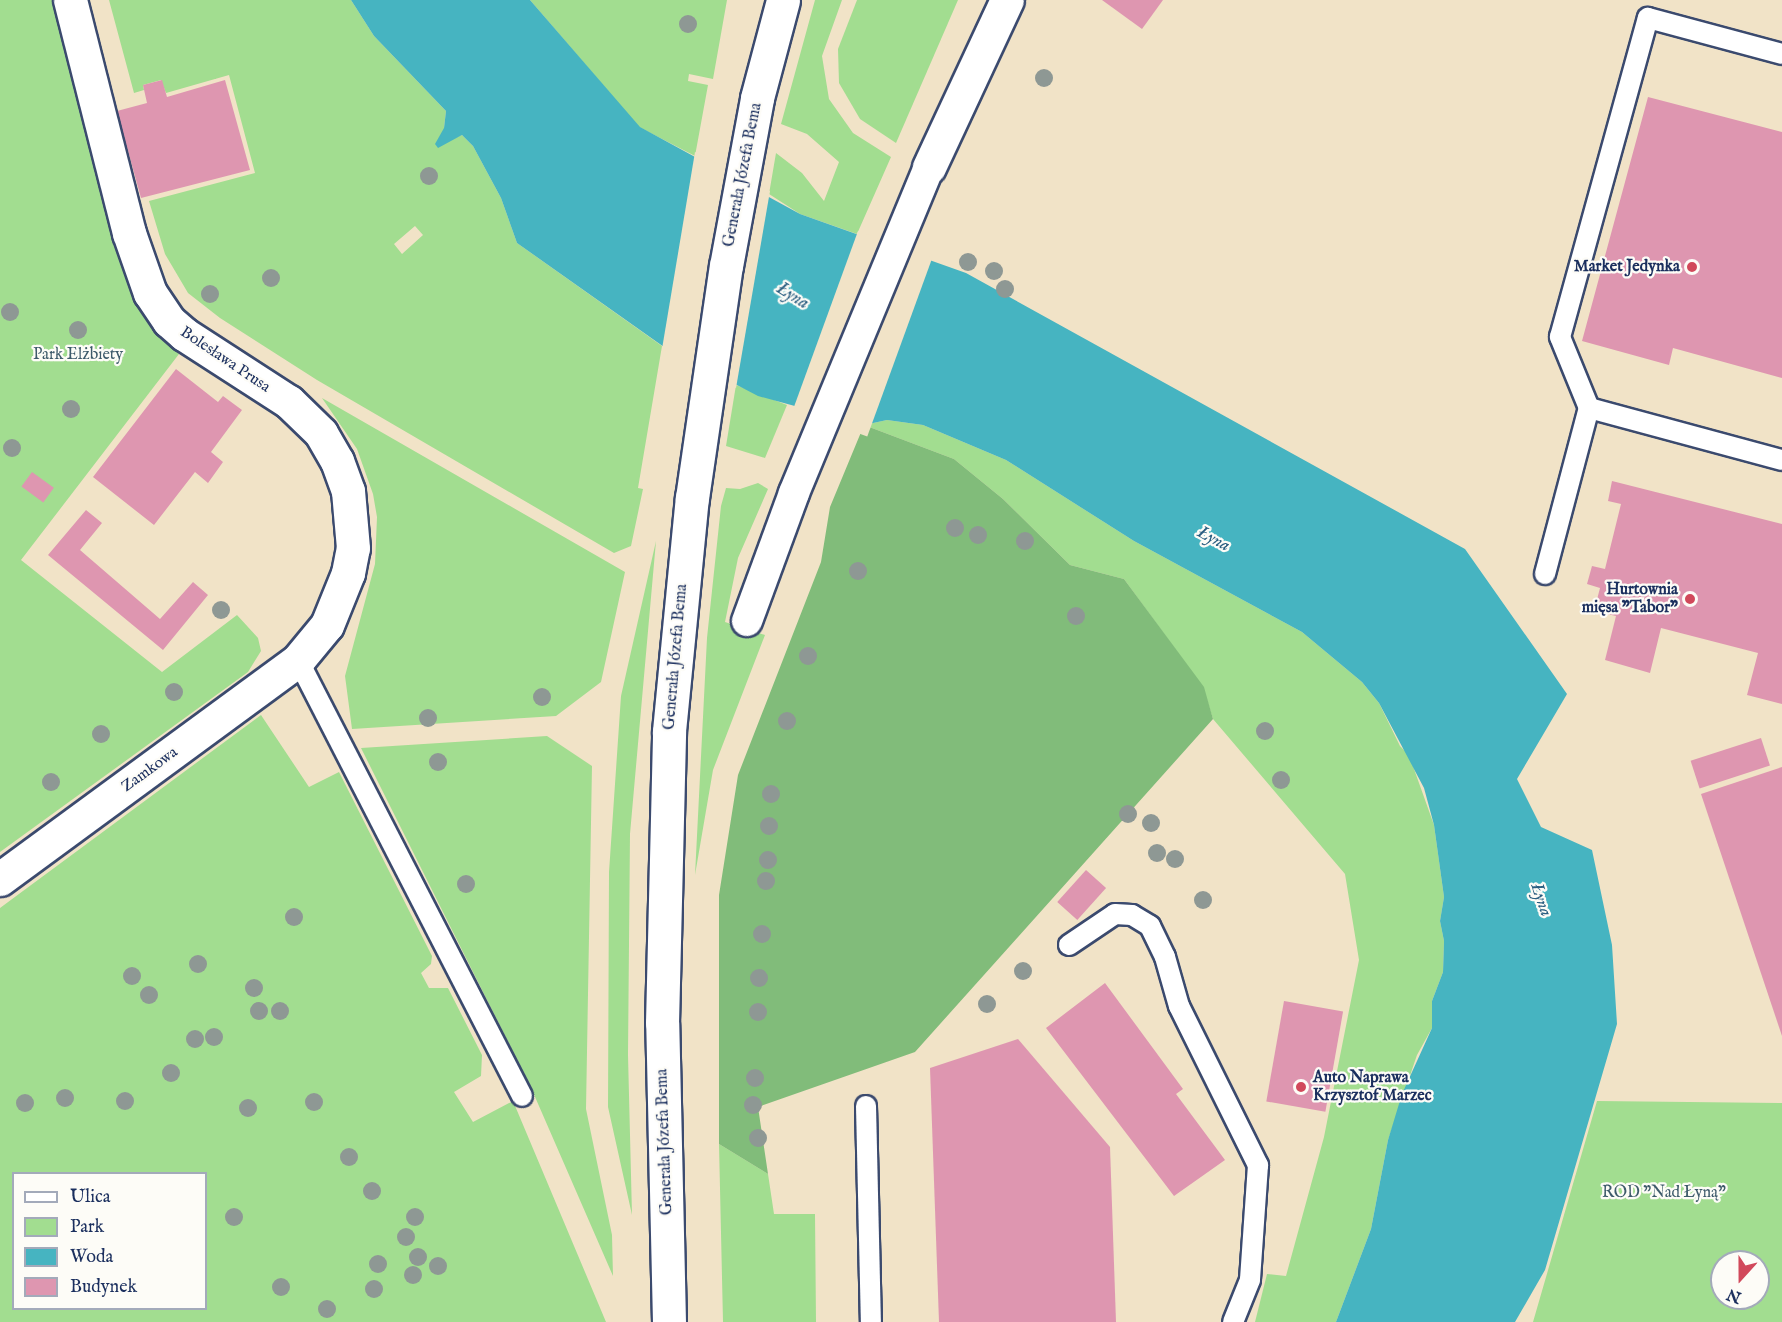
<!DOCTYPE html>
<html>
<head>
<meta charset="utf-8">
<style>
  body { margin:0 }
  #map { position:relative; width:1782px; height:1322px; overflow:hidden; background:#f1e3c7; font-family:"IM FELL English",serif }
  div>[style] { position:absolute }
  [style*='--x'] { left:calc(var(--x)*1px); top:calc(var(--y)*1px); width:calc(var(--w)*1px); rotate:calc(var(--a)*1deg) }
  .green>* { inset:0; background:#a2dd90 }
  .forest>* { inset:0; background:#81bc7a }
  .water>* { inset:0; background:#46b4c1 }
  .pier>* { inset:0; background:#f1e3c7; transform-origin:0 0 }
  .building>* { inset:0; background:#de96b0; transform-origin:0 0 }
  .roads { filter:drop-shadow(2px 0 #3b4a6e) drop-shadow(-2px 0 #3b4a6e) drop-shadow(0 2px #3b4a6e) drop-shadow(0 -2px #3b4a6e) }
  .service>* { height:20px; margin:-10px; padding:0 10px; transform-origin:10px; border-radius:10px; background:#fff }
  .pedestrian>* { height:30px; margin:-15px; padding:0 15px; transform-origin:15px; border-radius:15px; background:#fff }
  .minor>* { height:33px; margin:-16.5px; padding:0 16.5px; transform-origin:16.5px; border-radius:16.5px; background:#fff }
  .primary>* { height:33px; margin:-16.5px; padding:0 16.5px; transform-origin:16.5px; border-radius:16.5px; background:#fff }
  .trees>* { width:18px; height:18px; margin:-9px; border-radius:50%; background:#8e9894 }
  .dots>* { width:16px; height:16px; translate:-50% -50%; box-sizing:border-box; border:3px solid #fdfcf7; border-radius:50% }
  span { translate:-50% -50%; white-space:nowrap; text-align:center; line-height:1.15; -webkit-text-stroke:4.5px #fdfcf7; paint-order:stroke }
  .street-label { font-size:16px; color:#1b2f5e }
  .poi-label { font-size:16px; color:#1b2f5e; font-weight:700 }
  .right { translate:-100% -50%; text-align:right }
  .left { translate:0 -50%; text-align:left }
  .park-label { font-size:16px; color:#3d5a6a }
  .water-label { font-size:18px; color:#2a5e81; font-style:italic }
  .legend { position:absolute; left:12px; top:1172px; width:195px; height:138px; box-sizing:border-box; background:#fdfcf7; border:2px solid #a3aaba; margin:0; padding:8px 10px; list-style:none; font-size:18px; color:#1b2f5e }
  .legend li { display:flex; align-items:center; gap:12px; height:30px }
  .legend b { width:30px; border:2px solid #a3aaba }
  .north { position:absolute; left:1710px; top:1250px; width:60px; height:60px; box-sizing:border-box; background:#fdfcf7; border:2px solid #a3aaba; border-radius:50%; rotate:201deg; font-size:16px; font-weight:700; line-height:24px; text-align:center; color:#1b2f5e }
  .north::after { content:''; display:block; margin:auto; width:21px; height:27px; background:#d1495b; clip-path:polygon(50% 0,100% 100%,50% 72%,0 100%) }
</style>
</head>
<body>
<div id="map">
  <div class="green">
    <div style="clip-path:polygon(0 0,52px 0,133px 291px,155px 330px,179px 354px,21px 560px,162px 672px,237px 615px,258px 638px,261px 651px,248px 672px,0 852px)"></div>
    <div style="clip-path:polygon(evenodd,109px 0,351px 0,374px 36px,446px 111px,444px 128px,453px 139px,462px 135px,473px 146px,501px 198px,517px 243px,662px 346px,638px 488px,643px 489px,631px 546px,614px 553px,317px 380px,220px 318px,188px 293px,165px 254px,149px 201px,255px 173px,229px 75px,166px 93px,161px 80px,143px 85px,144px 90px,134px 93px,109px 0,415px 226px,423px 235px,402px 254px,394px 244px,415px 226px)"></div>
    <div style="clip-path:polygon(530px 0,727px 0,713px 79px,689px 74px,688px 81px,708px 85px,695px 156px,639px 127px)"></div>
    <div style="clip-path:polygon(815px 0,842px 0,822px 56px,829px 99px,853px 133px,891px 157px,857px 234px,800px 214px,769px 194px,776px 153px,802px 173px,824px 201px,839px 162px,807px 134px,781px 124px)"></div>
    <div style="clip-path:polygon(857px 0,958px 0,896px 143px,860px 119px,839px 83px,838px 49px)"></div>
    <div style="clip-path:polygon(736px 385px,787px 405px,765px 458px,726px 446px)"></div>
    <div style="clip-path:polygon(322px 398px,625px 572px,601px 682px,556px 716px,352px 729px,345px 676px,375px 564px,377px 517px,373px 494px,357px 449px)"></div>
    <div style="clip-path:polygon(887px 420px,923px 425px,1006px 460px,1134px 541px,1302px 632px,1362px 682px,1379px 703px,1400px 746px,1409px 755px,1434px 825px,1444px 897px,1440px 921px,1444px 941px,1443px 972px,1432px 1001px,1432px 1028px,1417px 1055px,1388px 1140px,1371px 1229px,1336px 1322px,1255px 1322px,1267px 1274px,1286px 1276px,1324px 1137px,1359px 960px,1345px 874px,1213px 719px,1203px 687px,1124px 579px,1070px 565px,1003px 499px,954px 459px,864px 425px)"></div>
    <div style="clip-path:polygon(758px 483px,768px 489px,738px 558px,725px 622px,765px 635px,713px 770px,695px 875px,707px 638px,721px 506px,726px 488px,740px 489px)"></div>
    <div style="clip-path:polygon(656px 541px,630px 834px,628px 1055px,632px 1215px,608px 1107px,609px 872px,621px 696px)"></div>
    <div style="clip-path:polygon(evenodd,261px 715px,309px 787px,339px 772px,432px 956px,431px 964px,421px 973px,429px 988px,448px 988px,482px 1055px,481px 1076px,454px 1092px,473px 1122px,513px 1101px,606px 1322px,0 1322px,0 908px,261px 715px,14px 1174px,206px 1174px,206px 1308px,14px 1308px,14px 1174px)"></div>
    <div style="clip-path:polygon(547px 736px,592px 766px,586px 1109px,612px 1235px,613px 1276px,532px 1090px,361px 748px)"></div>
    <div style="clip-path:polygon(evenodd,1597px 1101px,1782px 1103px,1782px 1322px,1533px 1322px,1597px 1101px,1722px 1262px,1758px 1262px,1758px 1298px,1722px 1298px,1722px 1262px)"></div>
    <div style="clip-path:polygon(719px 1144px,768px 1174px,774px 1214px,815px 1214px,816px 1322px,723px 1322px)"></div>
  </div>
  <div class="forest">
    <div style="clip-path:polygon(864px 425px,954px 459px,1003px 499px,1070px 565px,1124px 579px,1204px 687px,1213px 719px,915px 1052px,758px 1107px,768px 1174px,719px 1144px,719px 895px,738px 775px,821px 562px,830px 507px)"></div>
  </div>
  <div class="water">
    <div style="clip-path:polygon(351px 0,530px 0,640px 127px,800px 214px,966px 273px,1465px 549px,1567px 694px,1517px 779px,1541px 827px,1592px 850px,1612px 945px,1617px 1024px,1545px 1270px,1515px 1322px,1336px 1322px,1371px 1229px,1388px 1140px,1402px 1094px,1432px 1028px,1432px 1001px,1443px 972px,1444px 941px,1440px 921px,1444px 897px,1434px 825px,1424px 788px,1379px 703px,1362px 682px,1302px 632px,1134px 541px,1006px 460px,923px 425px,887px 420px,864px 425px,758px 396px,664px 347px,517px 243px,501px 198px,473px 146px,462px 135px,438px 148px,435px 144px,444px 128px,446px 111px,374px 36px)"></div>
  </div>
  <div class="pier">
    <div style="clip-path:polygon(695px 152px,770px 191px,736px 388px,662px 349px)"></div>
    <div style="left:858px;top:231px;width:79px;height:190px;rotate:20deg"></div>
  </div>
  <div class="building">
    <div style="clip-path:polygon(1102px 0,1163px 0,1142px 29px)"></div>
    <div style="clip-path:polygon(162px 80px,167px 97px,225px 80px,250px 170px,141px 198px,117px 111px,147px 103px,143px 85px)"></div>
    <div style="clip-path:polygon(1648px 97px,1782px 132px,1782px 378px,1673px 348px,1669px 365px,1582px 341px)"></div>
    <div style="clip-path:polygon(176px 369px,218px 402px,223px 396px,242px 410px,211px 452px,223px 462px,208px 483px,195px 472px,154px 525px,93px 477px)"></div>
    <div style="left:32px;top:472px;width:27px;height:18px;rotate:36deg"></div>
    <div style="clip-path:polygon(1612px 481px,1782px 524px,1782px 704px,1747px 695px,1758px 653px,1661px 628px,1650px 673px,1605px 660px,1616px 616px,1594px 611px,1600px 588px,1587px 584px,1592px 566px,1605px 569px,1621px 504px,1608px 501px)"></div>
    <div style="clip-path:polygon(86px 510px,102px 523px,80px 550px,160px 619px,193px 582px,208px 595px,163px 650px,48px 555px)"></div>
    <div style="left:1761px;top:738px;width:29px;height:74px;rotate:72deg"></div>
    <div style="clip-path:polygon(1782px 767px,1782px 1036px,1701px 794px)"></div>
    <div style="left:1086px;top:870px;width:27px;height:43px;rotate:42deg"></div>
    <div style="clip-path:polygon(1105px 983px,1183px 1089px,1176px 1094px,1225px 1160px,1174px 1196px,1046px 1028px)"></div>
    <div style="left:1284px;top:1001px;width:60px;height:102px;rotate:10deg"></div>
    <div style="clip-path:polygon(1018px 1039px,1110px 1147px,1116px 1322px,939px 1322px,930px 1068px)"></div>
  </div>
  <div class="roads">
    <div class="service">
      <div style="--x:1589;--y:408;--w:77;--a:-112.2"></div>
      <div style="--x:1560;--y:337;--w:331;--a:-74.6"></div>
      <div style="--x:1648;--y:18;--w:139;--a:15"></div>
      <div style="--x:1545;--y:574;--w:172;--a:-75.2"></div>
      <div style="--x:1589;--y:408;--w:200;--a:15.1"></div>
      <div style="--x:298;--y:660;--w:490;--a:62.8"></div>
      <div style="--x:1069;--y:945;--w:55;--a:-34"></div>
      <div style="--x:1115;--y:914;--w:17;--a:3"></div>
      <div style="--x:1132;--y:915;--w:21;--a:31"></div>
      <div style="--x:1150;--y:926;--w:34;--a:64"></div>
      <div style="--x:1165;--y:957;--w:51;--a:74.1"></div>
      <div style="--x:1179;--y:1006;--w:178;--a:63.6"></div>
      <div style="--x:1258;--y:1165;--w:115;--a:94"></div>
      <div style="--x:1250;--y:1280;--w:45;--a:112"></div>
      <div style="--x:866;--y:1106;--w:216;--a:88.7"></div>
    </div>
    <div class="pedestrian">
      <div style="--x:747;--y:621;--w:136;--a:-69.8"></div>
      <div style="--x:794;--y:493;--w:353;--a:-67.5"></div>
    </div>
    <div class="minor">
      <div style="--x:929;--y:167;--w:184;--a:-65"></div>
      <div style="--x:0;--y:879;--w:370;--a:-36.3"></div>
      <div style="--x:298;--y:660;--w:45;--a:-50.4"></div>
      <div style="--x:327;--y:625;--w:56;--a:-68"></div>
      <div style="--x:348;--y:573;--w:25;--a:-79"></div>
      <div style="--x:353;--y:548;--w:57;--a:-95"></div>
      <div style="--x:348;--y:491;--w:32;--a:-110"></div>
      <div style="--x:337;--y:461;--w:32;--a:-120"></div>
      <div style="--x:321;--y:433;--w:45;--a:-135.9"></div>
      <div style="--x:289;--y:402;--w:125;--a:-147.1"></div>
      <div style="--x:184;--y:334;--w:20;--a:-139"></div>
      <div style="--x:169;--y:321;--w:34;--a:-124"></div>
      <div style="--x:150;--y:293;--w:64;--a:-109.3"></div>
      <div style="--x:129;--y:233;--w:240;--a:-104.2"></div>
    </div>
    <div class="primary">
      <div style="--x:669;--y:1322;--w:299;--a:-91.3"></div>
      <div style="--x:662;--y:1023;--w:292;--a:-88.6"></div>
      <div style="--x:669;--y:731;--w:234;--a:-84.4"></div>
      <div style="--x:692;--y:498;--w:234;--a:-81.7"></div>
      <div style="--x:726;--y:266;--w:171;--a:-79.5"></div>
      <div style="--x:757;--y:98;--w:101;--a:-75.1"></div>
    </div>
  </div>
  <div class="trees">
    <div style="left:688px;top:24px"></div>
    <div style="left:1044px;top:78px"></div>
    <div style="left:429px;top:176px"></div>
    <div style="left:968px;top:262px"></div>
    <div style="left:994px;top:271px"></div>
    <div style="left:271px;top:278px"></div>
    <div style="left:1005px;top:289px"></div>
    <div style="left:210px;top:294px"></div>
    <div style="left:10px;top:312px"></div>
    <div style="left:78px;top:330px"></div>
    <div style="left:71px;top:409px"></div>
    <div style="left:12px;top:448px"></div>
    <div style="left:955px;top:528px"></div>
    <div style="left:978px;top:535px"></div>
    <div style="left:1025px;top:541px"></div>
    <div style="left:858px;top:571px"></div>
    <div style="left:221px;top:610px"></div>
    <div style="left:1076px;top:616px"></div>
    <div style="left:808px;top:656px"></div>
    <div style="left:174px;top:692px"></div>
    <div style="left:542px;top:697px"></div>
    <div style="left:428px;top:718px"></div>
    <div style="left:787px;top:721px"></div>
    <div style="left:1265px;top:731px"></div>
    <div style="left:101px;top:734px"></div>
    <div style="left:438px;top:762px"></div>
    <div style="left:1281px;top:780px"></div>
    <div style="left:51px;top:782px"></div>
    <div style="left:771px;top:794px"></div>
    <div style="left:1128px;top:814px"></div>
    <div style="left:1151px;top:823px"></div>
    <div style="left:769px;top:826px"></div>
    <div style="left:1157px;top:853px"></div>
    <div style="left:1175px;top:859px"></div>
    <div style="left:768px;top:860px"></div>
    <div style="left:766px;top:881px"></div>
    <div style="left:466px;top:884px"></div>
    <div style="left:1203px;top:900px"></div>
    <div style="left:294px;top:917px"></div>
    <div style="left:762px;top:934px"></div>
    <div style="left:198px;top:964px"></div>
    <div style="left:1023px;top:971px"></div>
    <div style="left:132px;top:976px"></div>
    <div style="left:759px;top:978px"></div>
    <div style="left:254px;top:988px"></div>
    <div style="left:149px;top:995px"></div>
    <div style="left:987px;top:1004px"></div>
    <div style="left:259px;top:1011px"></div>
    <div style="left:280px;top:1011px"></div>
    <div style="left:758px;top:1012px"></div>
    <div style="left:214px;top:1037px"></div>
    <div style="left:195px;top:1039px"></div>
    <div style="left:171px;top:1073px"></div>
    <div style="left:755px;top:1078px"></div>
    <div style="left:65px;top:1098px"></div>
    <div style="left:125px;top:1101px"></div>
    <div style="left:314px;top:1102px"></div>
    <div style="left:25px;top:1103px"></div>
    <div style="left:753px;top:1105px"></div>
    <div style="left:248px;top:1108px"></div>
    <div style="left:758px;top:1138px"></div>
    <div style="left:349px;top:1157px"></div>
    <div style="left:372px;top:1191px"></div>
    <div style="left:234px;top:1217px"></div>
    <div style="left:415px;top:1217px"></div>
    <div style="left:406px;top:1237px"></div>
    <div style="left:418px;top:1257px"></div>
    <div style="left:378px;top:1264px"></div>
    <div style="left:438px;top:1266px"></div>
    <div style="left:413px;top:1275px"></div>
    <div style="left:281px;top:1287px"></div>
    <div style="left:374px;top:1289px"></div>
    <div style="left:327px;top:1309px"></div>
  </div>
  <div class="dots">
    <div style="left:1692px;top:267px;background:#d1495b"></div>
    <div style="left:1690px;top:599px;background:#d1495b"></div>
    <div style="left:1301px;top:1087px;background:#d1495b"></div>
  </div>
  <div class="street-label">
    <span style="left:743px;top:175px;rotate:-79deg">Generała Józefa Bema</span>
    <span style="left:225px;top:360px;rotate:34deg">Bolesława Prusa</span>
    <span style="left:676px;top:657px;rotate:-85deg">Generała Józefa Bema</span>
    <span style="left:150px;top:770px;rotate:-36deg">Zamkowa</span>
    <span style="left:665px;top:1142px;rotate:-92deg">Generała Józefa Bema</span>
  </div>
  <div class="poi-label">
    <span class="right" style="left:1680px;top:267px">Market Jedynka</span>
    <span class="right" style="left:1678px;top:599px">Hurtownia<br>mięsa "Tabor"</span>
    <span class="left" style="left:1313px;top:1087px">Auto Naprawa<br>Krzysztof Marzec</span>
  </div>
  <div class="park-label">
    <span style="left:78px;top:355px">Park Elżbiety</span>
    <span style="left:1664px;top:1193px">ROD "Nad Łyną"</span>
  </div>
  <div class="water-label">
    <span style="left:792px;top:297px;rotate:32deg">Łyna</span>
    <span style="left:1213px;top:540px;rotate:28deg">Łyna</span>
    <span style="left:1540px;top:900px;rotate:71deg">Łyna</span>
  </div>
  <ul class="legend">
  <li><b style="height:8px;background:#fff"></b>Ulica</li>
  <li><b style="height:16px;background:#a2dd90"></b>Park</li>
  <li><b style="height:16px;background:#46b4c1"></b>Woda</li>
  <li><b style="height:16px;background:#de96b0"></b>Budynek</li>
  </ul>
  <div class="north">N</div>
</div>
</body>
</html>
